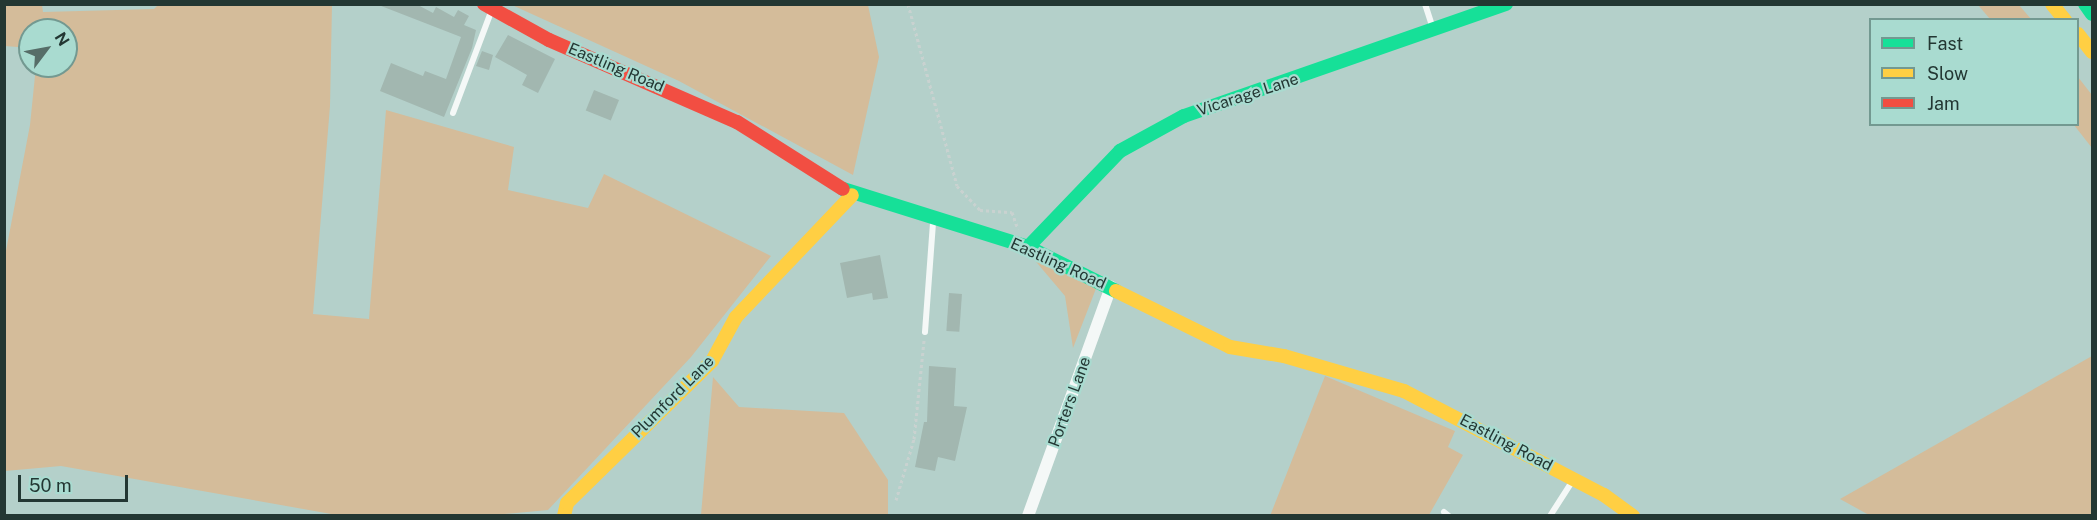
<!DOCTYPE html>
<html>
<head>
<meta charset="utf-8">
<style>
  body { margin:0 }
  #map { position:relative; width:2097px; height:520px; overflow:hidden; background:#b4d0ca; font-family:"Public Sans",sans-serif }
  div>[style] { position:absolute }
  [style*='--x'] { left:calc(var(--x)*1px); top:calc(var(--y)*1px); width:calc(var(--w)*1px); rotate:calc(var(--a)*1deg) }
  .green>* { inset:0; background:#d4bc9a }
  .building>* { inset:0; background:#a2b7b0; transform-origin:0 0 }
  .path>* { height:3px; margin-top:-1.5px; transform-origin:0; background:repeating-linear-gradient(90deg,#c9d2d0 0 3px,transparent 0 6px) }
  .lane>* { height:6px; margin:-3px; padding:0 3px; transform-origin:3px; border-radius:3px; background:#f4f8f7 }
  .street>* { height:12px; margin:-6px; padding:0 6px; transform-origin:6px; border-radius:6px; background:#f4f8f7 }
  .fast>* { height:14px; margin:-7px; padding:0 7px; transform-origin:7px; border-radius:7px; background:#16e098 }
  .slow>* { height:14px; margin:-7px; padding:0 7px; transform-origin:7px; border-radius:7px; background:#ffcf43 }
  .jam>* { height:14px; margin:-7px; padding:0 7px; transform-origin:7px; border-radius:7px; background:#f24e42 }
  span { translate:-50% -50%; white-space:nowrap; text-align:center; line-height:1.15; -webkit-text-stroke:4.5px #a9dbd0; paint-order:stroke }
  .street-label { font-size:16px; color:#233733 }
  .frame { position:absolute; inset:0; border:6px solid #233733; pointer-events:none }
  .legend { position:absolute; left:1869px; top:18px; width:210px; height:108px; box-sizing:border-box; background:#a9dbd0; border:2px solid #739991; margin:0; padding:8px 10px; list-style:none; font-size:18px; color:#233733 }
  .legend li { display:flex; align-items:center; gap:12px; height:30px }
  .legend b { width:30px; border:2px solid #739991 }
  .north { position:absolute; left:18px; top:18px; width:60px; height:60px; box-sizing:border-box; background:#a9dbd0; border:2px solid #739991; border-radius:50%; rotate:58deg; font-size:16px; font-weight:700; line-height:24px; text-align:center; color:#233733 }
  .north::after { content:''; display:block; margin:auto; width:21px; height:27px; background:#566d68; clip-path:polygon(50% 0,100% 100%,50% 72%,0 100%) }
  .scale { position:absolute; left:18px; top:475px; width:110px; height:27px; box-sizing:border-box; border:3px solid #233733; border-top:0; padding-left:8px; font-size:18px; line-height:21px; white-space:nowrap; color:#233733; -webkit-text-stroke:4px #a9dbd0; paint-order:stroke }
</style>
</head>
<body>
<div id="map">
  <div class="green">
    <div style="clip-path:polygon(158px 5px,332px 5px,330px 106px,313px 314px,369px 319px,386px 110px,514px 147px,508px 190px,588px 208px,604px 174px,771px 256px,691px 357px,548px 510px,482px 516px,337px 515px,61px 466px,5px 471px,5px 256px,30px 125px,36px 66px,66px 66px,66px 30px,30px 30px,30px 48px,5px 46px,5px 5px,42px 5px,43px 12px,154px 9px)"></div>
    <div style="clip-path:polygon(512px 5px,868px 5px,879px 57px,853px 175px,679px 81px)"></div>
    <div style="clip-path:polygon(1978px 5px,2019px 5px,2031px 19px,1990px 19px)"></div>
    <div style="clip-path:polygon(2078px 77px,2092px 95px,2092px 148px,2074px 125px,2078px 124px)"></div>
    <div style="clip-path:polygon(1032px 257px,1097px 286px,1073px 348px,1065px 296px)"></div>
    <div style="clip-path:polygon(2092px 356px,2092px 515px,1869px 515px,1840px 499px)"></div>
    <div style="clip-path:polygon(1325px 376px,1455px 431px,1448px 447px,1463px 455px,1429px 515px,1270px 516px)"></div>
    <div style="clip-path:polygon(713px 377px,739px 407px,844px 413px,888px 480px,888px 515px,701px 515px)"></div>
  </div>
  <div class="building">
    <div style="clip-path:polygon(376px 4px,416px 4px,433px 13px,436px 7px,454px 17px,458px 10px,469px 16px,464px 25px,476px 30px,472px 48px,444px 117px,380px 91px,391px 63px,423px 76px,425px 71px,446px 79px,461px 37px)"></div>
    <div style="clip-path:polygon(508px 35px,555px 59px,538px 93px,522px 85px,527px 75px,495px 57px)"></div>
    <div style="clip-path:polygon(482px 51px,493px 55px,489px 70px,476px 66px)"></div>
    <div style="left:594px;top:90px;width:27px;height:22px;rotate:22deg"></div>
    <div style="clip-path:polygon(880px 255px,888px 298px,873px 300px,872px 293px,847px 298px,840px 263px)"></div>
    <div style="left:949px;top:293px;width:13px;height:38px;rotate:4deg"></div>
    <div style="clip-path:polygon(929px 366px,956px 368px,954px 406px,967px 407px,955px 461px,938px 457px,935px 471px,915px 467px,924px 422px,927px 422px)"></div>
  </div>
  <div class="path">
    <div style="--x:908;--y:4;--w:188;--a:74.9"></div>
    <div style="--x:957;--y:186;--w:33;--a:46"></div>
    <div style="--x:980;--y:210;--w:32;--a:4"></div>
    <div style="--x:1012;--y:212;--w:18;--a:71"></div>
    <div style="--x:896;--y:500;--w:64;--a:-73.6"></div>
    <div style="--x:914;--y:439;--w:100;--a:-84.2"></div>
  </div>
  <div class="lane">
    <div style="--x:1425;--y:4;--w:26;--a:72"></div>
    <div style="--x:453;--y:113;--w:111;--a:-69.4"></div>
    <div style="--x:925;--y:332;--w:110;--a:-85.8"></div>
    <div style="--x:1444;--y:512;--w:6;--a:39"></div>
    <div style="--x:1550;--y:516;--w:43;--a:-57.4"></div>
  </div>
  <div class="street">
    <div style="--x:1028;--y:516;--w:244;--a:-70.1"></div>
  </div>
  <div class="fast">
    <div style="--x:2085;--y:4;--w:12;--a:55"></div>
    <div style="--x:843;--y:189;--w:194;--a:17.4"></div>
    <div style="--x:1028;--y:247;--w:98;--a:26.6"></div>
    <div style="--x:1028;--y:247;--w:133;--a:-46.2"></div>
    <div style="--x:1120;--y:151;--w:73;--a:-28.7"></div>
    <div style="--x:1184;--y:116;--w:341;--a:-19.2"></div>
  </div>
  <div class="slow">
    <div style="--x:2052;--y:4;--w:21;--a:51"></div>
    <div style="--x:2078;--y:34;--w:23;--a:52"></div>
    <div style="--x:1116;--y:291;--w:127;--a:26.2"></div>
    <div style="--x:1230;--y:347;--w:55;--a:9.5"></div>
    <div style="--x:1284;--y:356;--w:125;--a:16.3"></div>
    <div style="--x:1404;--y:391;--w:225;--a:27.5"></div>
    <div style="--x:1604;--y:495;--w:36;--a:36"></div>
    <div style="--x:564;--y:516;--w:13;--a:-77"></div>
    <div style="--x:567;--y:503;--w:203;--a:-44.4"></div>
    <div style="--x:712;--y:361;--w:50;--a:-61.4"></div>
    <div style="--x:736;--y:317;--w:168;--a:-46.4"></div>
  </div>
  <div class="jam">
    <div style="--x:484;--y:4;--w:74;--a:29"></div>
    <div style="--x:549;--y:40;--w:205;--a:23.6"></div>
    <div style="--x:737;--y:122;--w:125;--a:32.3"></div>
  </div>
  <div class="street-label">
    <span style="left:616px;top:68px;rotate:23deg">Eastling Road</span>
    <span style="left:1248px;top:95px;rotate:-18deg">Vicarage Lane</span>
    <span style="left:1058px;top:264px;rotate:24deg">Eastling Road</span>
    <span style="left:673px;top:397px;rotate:-45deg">Plumford Lane</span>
    <span style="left:1070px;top:402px;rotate:-70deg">Porters Lane</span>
    <span style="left:1506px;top:443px;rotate:28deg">Eastling Road</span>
  </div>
  <div class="frame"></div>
  <ul class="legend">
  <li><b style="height:8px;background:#16e098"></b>Fast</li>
  <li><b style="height:8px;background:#ffcf43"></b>Slow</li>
  <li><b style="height:8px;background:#f24e42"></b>Jam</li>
  </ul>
  <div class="north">N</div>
  <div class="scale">50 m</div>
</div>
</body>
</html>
